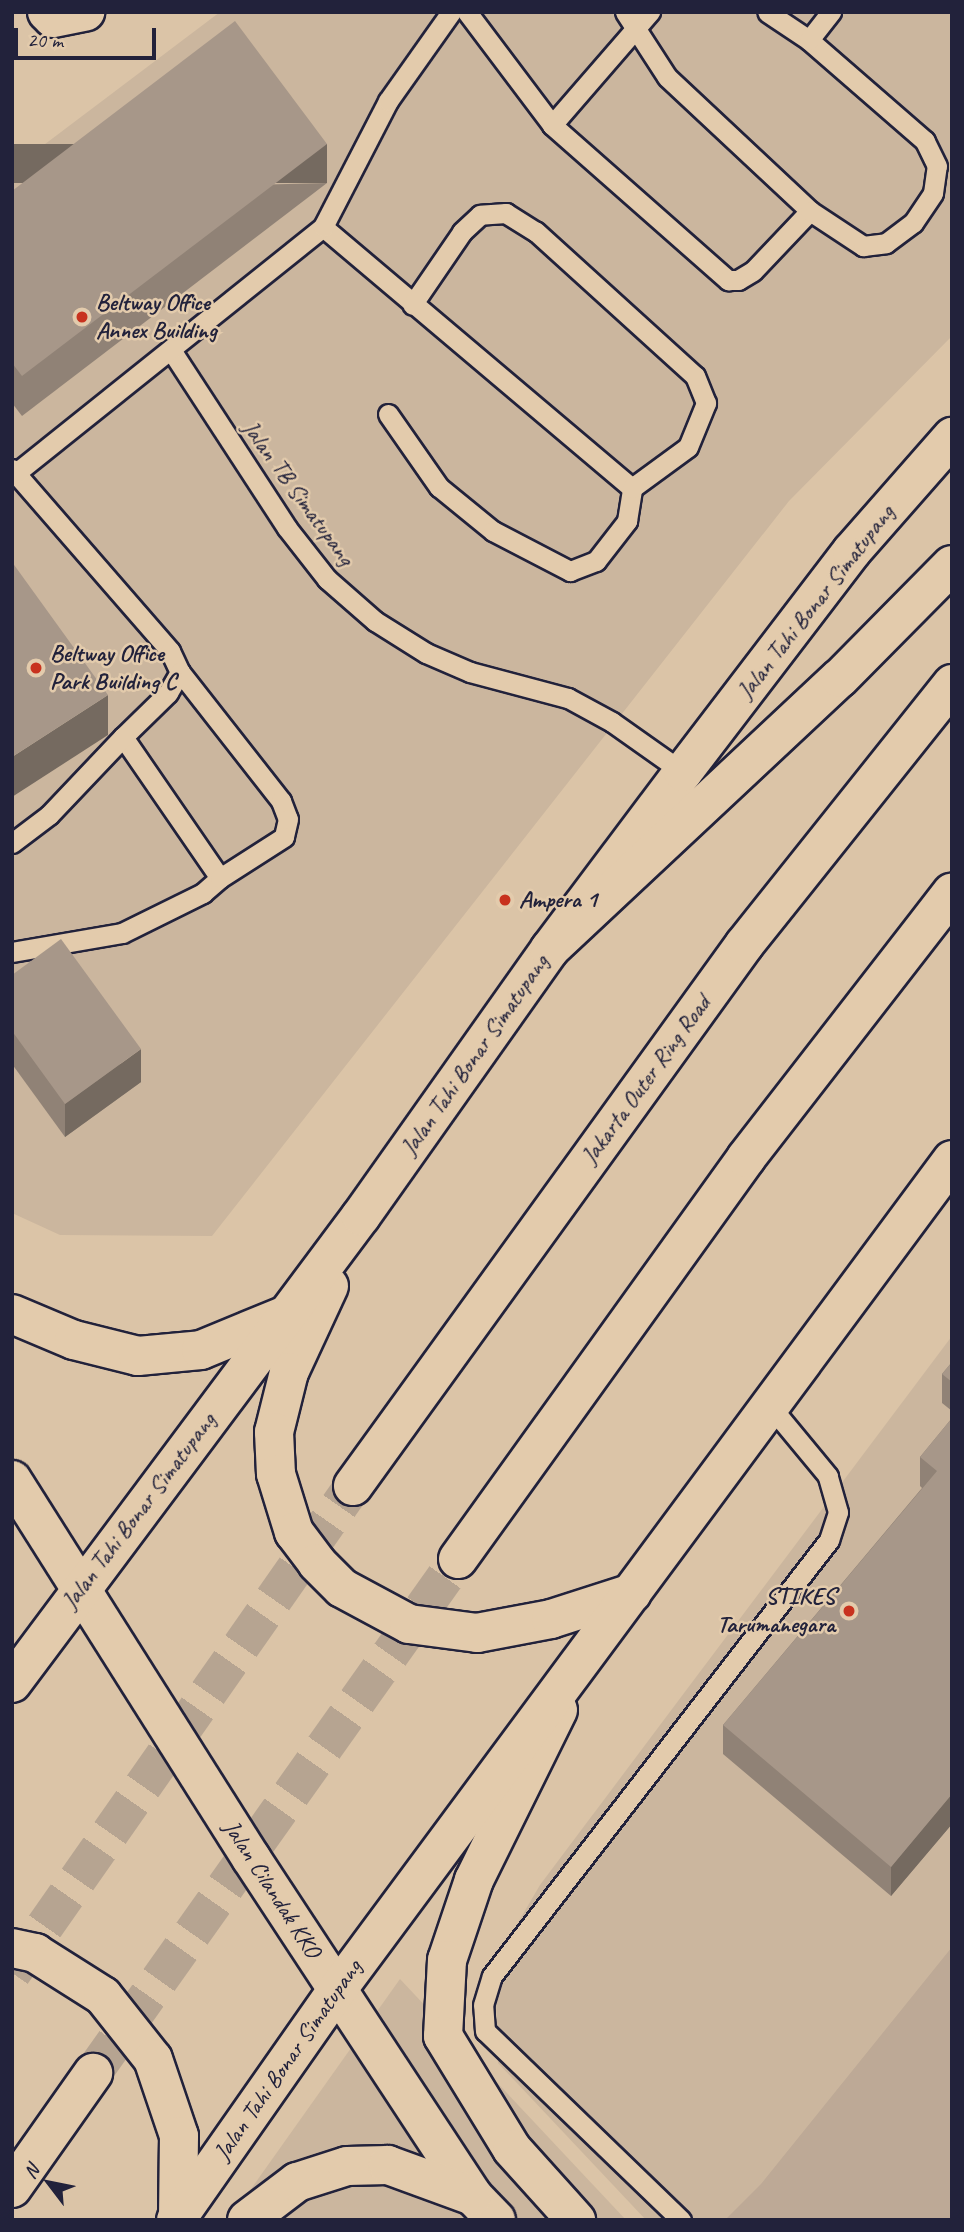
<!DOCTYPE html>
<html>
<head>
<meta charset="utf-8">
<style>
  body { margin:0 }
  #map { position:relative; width:964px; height:2232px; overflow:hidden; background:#dbc4a7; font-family:Caveat,sans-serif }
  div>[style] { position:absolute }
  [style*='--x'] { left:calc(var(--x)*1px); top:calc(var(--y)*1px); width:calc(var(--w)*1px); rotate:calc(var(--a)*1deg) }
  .built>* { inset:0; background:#cbb69e }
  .green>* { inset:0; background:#bda996 }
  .motorway-tunnel>* { height:38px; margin-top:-19px; transform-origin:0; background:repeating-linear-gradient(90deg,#b6a491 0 38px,transparent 0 57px) }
  .roads { filter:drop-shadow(2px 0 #22223b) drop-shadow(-2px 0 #22223b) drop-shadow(0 2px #22223b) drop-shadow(0 -2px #22223b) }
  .service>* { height:19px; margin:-9.5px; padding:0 9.5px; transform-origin:9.5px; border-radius:9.5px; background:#e3cbac }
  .minor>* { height:38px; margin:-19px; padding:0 19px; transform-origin:19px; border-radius:19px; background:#e3cbac }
  .tertiary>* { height:38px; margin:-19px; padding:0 19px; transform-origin:19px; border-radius:19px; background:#e3cbac }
  .trunk>* { height:38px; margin:-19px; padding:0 19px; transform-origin:19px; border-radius:19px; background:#e3cbac }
  .motorway>* { height:38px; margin:-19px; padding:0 19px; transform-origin:19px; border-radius:19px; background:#e3cbac }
  .wall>* { inset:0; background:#908276 }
  .shaded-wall>* { inset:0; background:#756a60; transform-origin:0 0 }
  .building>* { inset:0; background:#a79789 }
  .dots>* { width:19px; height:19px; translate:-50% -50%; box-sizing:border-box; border:4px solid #e3cbac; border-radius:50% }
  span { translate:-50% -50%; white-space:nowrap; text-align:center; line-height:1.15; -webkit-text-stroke:5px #e3cbac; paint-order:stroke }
  .poi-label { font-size:24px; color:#22223b; font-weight:700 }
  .left { translate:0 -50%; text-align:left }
  .right { translate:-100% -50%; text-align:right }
  .street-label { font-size:24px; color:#22223b }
  .frame { position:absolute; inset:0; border:14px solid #22223b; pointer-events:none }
  .north { position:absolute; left:14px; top:2148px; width:70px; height:70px; -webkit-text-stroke:5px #e3cbac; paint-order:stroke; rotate:302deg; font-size:19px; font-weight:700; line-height:28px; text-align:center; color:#22223b }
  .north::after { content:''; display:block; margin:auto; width:24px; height:32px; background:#22223b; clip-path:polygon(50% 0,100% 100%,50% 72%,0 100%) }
  .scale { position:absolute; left:14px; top:28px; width:142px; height:32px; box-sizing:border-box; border:4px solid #22223b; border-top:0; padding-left:9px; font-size:21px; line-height:24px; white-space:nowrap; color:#22223b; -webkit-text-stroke:5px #e3cbac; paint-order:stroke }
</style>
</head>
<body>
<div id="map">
  <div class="built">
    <div style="clip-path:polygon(220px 12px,952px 12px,952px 336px,789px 501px,212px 1236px,60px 1235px,12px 1213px,12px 169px)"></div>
    <div style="clip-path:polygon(952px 1336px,952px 2220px,646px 2220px,498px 2063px,495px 1962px,540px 1885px)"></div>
    <div style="clip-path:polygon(400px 1979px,626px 2220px,229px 2220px)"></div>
  </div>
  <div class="green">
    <div style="clip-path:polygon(952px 1947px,952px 2220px,729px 2220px,727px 2218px,761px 2184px)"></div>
  </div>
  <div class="motorway-tunnel">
    <div style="--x:12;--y:1973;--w:595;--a:-55"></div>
    <div style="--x:93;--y:2073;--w:630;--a:-54.62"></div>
  </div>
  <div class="roads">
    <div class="service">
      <div style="--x:467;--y:12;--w:141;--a:53"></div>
      <div style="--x:552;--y:125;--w:235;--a:41.4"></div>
      <div style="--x:728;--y:280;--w:10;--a:0"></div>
      <div style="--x:738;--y:280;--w:17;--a:-31"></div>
      <div style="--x:753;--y:271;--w:83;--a:-46.5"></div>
      <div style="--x:625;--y:12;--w:77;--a:57.1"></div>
      <div style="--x:667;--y:77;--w:196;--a:43.1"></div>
      <div style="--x:810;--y:211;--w:64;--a:33.4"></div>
      <div style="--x:863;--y:246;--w:23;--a:-7"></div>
      <div style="--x:886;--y:243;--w:34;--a:-37"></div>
      <div style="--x:913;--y:223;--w:36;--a:-56"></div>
      <div style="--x:933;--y:193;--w:27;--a:-82"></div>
      <div style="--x:937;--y:166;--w:28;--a:-116"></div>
      <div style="--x:925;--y:141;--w:154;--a:-139"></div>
      <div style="--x:809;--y:40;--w:50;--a:-146.3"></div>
      <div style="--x:809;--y:40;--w:36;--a:-52"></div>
      <div style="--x:552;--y:125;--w:150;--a:-49.1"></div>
      <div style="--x:323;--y:227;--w:404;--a:40.2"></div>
      <div style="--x:171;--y:350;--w:212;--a:56.9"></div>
      <div style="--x:287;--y:528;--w:65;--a:51.9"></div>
      <div style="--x:327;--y:579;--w:64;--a:41.2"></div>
      <div style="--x:375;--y:621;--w:60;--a:32.1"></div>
      <div style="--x:426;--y:653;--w:48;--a:23.4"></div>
      <div style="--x:470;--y:672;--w:101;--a:14.9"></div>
      <div style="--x:568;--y:698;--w:50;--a:28.6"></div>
      <div style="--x:612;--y:722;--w:87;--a:35.2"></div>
      <div style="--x:388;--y:414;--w:89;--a:55.1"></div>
      <div style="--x:439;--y:487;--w:70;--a:39.2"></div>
      <div style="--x:493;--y:531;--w:87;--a:27.5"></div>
      <div style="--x:570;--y:571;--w:28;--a:-21"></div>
      <div style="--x:596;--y:561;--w:51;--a:-52.2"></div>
      <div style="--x:627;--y:521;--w:33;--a:-81"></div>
      <div style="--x:632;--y:488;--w:69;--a:-36.2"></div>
      <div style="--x:688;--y:447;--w:48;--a:-67.8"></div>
      <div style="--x:706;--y:403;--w:29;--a:-112"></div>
      <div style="--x:695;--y:376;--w:215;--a:-137.8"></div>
      <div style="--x:536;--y:232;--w:36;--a:-148"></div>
      <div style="--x:506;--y:213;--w:26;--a:176"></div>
      <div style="--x:480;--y:215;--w:25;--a:137"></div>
      <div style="--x:462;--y:232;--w:88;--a:124.4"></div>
      <div style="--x:12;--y:469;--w:241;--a:49"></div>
      <div style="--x:170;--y:651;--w:23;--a:65"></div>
      <div style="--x:180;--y:672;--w:24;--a:120"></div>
      <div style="--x:168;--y:693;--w:63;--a:135.6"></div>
      <div style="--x:123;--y:737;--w:171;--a:55.5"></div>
      <div style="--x:220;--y:878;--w:23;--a:139"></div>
      <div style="--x:203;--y:893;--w:90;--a:153.7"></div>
      <div style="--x:122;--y:933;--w:112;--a:170.2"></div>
      <div style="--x:16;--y:473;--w:393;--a:-38.7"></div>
      <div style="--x:323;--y:227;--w:142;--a:-62.7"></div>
      <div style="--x:388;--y:101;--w:109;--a:-54.7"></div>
      <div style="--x:180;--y:672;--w:164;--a:51.9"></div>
      <div style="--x:281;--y:801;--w:19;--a:69"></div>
      <div style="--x:288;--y:819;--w:18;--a:103"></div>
      <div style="--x:284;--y:837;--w:76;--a:147.4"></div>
      <div style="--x:12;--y:843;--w:46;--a:-37.1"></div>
      <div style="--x:49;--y:815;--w:108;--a:-46.5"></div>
      <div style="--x:681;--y:2220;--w:272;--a:-136"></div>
      <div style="--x:485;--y:2031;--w:26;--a:-94"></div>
      <div style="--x:483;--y:2005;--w:30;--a:-73"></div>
      <div style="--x:492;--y:1976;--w:551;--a:-52.3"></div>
      <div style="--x:829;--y:1540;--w:29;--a:-72"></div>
      <div style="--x:838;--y:1512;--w:37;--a:-106"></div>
      <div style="--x:828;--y:1476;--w:91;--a:-129.6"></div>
    </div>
    <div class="minor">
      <div style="--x:47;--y:12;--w:8;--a:45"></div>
      <div style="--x:53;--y:18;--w:33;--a:-11"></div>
    </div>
    <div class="tertiary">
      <div style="--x:12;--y:1480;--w:447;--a:57.7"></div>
      <div style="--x:251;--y:1858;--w:404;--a:56.7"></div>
      <div style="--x:473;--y:2196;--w:33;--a:46"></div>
      <div style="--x:558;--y:1710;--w:190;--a:116.3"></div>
      <div style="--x:474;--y:1880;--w:84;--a:108.6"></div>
      <div style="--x:447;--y:1960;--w:76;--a:93"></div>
      <div style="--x:443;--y:2036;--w:132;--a:58.6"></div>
      <div style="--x:512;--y:2149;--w:96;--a:48"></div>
    </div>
    <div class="trunk">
      <div style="--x:329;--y:1286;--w:95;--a:114.9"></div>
      <div style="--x:289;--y:1372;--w:62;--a:104"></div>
      <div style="--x:274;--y:1432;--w:42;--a:87.3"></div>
      <div style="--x:276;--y:1474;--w:61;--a:72.8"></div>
      <div style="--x:294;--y:1532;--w:39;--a:53"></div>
      <div style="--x:317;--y:1563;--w:35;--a:45"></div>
      <div style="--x:342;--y:1588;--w:76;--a:28.2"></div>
      <div style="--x:409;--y:1624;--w:69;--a:7.5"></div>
      <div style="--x:477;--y:1633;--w:75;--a:-10.7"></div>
      <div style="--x:551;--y:1619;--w:85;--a:-17.8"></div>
      <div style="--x:12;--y:1314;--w:67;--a:22.8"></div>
      <div style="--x:74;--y:1340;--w:66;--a:14"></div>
      <div style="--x:138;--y:1356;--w:63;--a:-5.4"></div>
      <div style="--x:201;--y:1350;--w:92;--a:-22.4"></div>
      <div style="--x:12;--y:1683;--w:583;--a:-53.23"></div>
      <div style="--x:361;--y:1216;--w:327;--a:-54.7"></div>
      <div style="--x:550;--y:949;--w:221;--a:-53.1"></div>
      <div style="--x:683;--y:772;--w:278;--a:-52.6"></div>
      <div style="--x:852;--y:551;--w:152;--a:-48.7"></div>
      <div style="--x:12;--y:1948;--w:24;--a:12"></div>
      <div style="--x:35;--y:1953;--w:80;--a:32.3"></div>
      <div style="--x:103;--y:1996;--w:80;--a:51.6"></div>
      <div style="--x:153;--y:2059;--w:81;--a:71.3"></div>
      <div style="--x:179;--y:2136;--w:81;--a:90.7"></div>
      <div style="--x:176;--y:2220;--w:281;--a:-55"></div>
      <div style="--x:337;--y:1990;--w:1033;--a:-53.46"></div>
      <div style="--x:247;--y:2220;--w:63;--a:-37.2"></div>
      <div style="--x:297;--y:2182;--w:52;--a:-17.7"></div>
      <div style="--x:347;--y:2166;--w:41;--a:-1.4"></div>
      <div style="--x:388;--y:2165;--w:90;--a:20"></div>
    </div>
    <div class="motorway">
      <div style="--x:550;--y:949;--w:397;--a:-43.1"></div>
      <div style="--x:840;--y:678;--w:159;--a:-45.3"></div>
      <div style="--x:353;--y:1486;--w:668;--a:-54.14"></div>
      <div style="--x:744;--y:945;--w:334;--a:-51.4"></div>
      <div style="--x:458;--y:1559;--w:494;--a:-54.3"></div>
      <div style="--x:746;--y:1158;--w:336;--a:-52.2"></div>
      <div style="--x:12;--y:2188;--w:141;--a:-54.8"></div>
    </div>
  </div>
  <div class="wall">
    <div style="clip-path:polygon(327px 183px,22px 416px,12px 403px,12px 191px)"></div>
    <div style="clip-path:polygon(12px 975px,141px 1082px,65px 1137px,12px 1064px)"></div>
    <div style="clip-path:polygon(952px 1362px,952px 1411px,942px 1403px,942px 1374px)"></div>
    <div style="clip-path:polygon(952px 1418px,952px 1824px,891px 1896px,723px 1754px,723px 1725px,922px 1488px,920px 1486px,920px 1457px)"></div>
  </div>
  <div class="shaded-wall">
    <div style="left:327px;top:144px;width:39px;height:383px;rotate:90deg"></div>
    <div style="clip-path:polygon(108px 695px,108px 735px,12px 797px,12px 757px)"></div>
    <div style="clip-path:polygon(141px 1049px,141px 1082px,65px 1137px,65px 1104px)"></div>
    <div style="clip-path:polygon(952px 1794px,952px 1824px,891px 1896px,891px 1867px)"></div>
  </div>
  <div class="building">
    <div style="clip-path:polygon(235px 21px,327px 144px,22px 376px,12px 363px,12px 191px)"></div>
    <div style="clip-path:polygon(12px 562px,108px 695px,12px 757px)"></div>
    <div style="clip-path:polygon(61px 939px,141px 1049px,65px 1104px,12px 1031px,12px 975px)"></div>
    <div style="clip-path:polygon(952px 1362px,952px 1382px,942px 1374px)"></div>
    <div style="clip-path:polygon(952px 1418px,952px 1794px,891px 1867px,723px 1725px,937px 1471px,920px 1457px)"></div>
  </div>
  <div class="dots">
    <div style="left:82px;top:317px;background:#c8321e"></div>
    <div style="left:36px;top:668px;background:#c8321e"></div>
    <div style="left:505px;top:900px;background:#c8321e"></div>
    <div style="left:849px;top:1611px;background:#c8321e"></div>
  </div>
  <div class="poi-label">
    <span class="left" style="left:96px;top:317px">Beltway Office<br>Annex Building</span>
    <span class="left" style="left:50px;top:668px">Beltway Office<br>Park Building C</span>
    <span class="left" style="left:519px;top:900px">Ampera 1</span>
    <span class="right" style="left:835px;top:1611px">STIKES<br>Tarumanegara</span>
  </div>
  <div class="street-label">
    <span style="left:298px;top:493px;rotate:54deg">Jalan TB Simatupang</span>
    <span style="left:816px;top:602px;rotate:-52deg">Jalan Tahi Bonar Simatupang</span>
    <span style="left:475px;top:1055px;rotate:-55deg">Jalan Tahi Bonar Simatupang</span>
    <span style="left:646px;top:1080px;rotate:-54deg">Jakarta Outer Ring Road</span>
    <span style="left:139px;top:1511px;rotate:-53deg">Jalan Tahi Bonar Simatupang</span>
    <span style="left:272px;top:1889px;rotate:57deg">Jalan Cilandak KKO</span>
    <span style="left:288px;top:2060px;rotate:-55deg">Jalan Tahi Bonar Simatupang</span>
  </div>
  <div class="frame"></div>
  <div class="north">N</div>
  <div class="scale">20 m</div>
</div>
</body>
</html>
